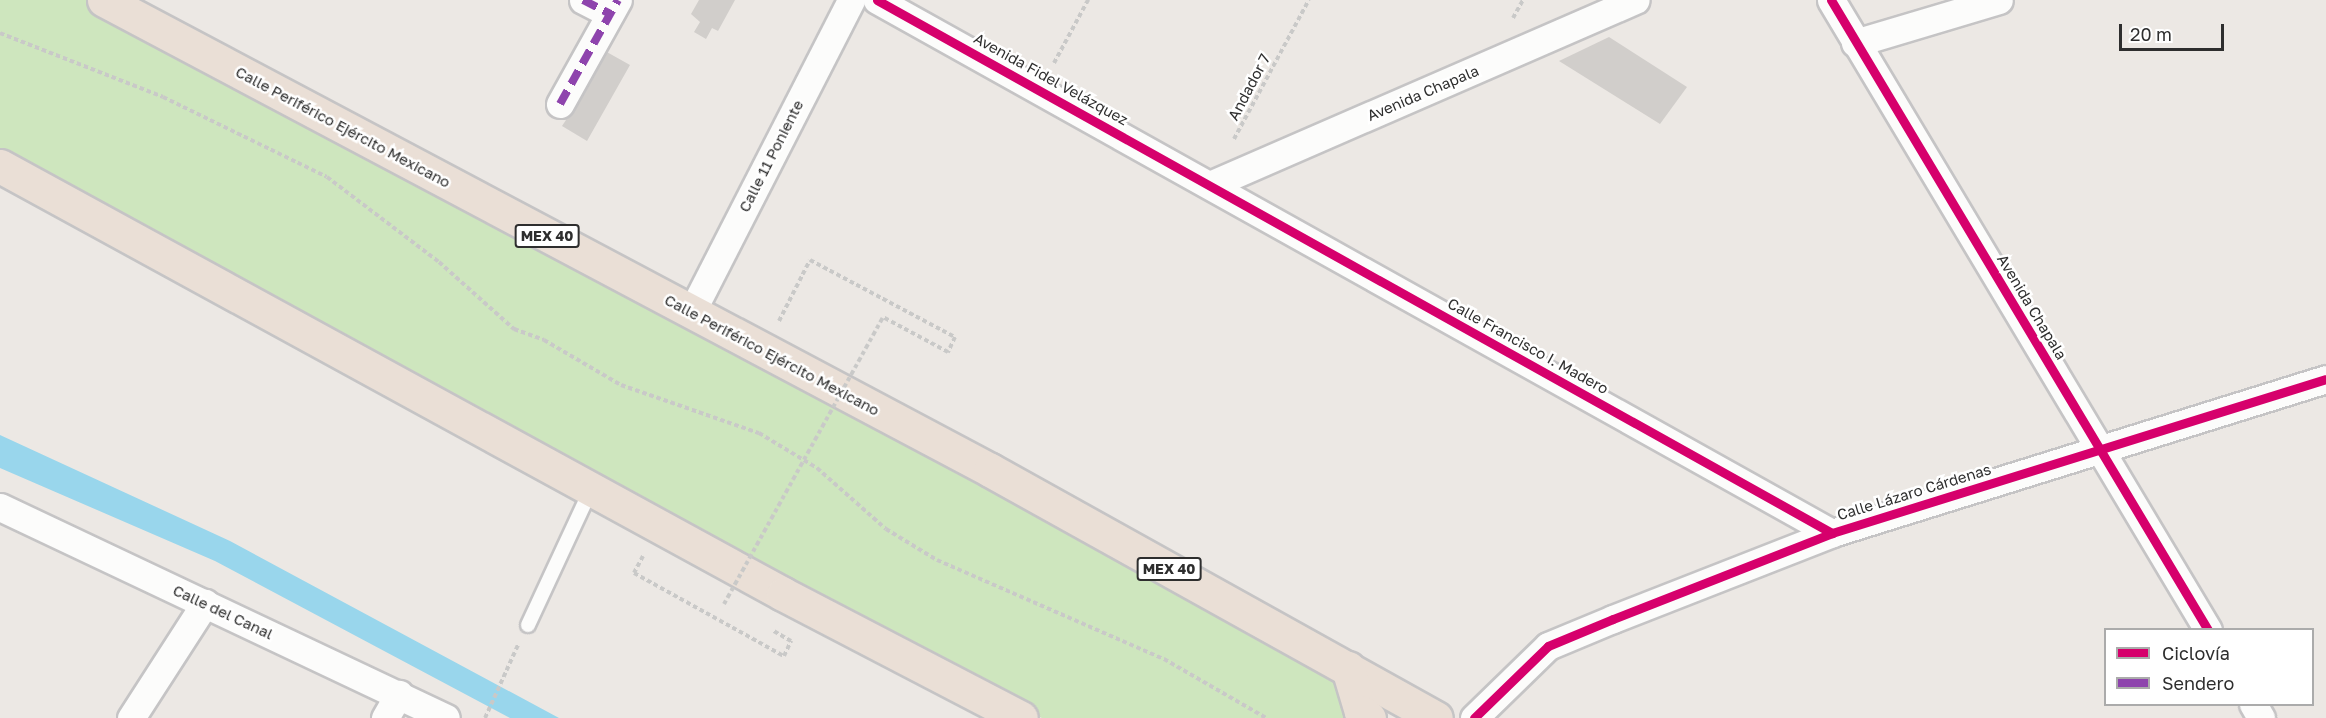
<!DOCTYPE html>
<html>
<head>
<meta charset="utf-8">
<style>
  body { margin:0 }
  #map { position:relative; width:2326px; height:718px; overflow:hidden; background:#ece8e4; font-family:"Golos Text",sans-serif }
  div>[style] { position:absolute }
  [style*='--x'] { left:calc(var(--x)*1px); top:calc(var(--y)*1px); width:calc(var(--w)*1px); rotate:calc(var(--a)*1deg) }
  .green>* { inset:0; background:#cee6be }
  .water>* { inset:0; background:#99d6ec }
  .building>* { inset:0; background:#d1cecb }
  .path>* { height:4px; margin-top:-2px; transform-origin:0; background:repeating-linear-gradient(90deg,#c9c9c8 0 4.5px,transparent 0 7.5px) }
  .roads { filter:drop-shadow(2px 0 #c5c4c5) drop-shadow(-2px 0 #c5c4c5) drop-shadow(0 2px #c5c4c5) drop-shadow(0 -2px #c5c4c5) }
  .lane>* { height:14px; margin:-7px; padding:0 7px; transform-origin:7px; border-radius:7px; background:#fcfcfb }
  .street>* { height:27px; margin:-13.5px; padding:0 13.5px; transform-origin:13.5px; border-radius:13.5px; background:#fcfcfb }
  .highway>* { height:33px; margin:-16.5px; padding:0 16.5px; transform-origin:16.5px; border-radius:16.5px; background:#eadfd6 }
  .path-bridge>* { height:4px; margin-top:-2px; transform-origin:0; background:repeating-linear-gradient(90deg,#c9c9c8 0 4.5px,transparent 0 7.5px) }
  .quiet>* { height:8px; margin-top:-4px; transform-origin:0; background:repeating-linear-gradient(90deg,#8e44ad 0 15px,transparent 0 23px) }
  .cycleway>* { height:9px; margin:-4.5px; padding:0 4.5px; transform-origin:4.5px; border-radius:4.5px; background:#d6006c }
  span { translate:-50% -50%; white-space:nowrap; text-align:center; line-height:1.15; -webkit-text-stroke:5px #fff; paint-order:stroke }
  .shield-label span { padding:2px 4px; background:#fff; border:2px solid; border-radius:4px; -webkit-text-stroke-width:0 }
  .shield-label { font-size:14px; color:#2e2e2e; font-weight:700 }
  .street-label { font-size:15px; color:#2e2e2e }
  .legend { position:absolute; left:2104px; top:628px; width:210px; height:78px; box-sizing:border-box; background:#fff; border:2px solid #ababab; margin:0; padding:8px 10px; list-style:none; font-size:18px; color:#2e2e2e }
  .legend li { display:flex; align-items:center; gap:12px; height:30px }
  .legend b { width:30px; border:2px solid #ababab }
  .scale { position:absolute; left:2119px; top:24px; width:105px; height:27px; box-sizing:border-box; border:3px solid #2e2e2e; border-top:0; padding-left:8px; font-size:18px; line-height:21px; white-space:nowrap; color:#2e2e2e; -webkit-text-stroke:4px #fff; paint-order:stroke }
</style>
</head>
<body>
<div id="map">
  <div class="green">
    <div style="clip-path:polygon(0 0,99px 0,1337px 673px,1354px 718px,1042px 718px,794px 588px,0 155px)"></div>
  </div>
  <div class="water">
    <div style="clip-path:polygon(0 435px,230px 541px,559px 718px,510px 718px,215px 561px,0 468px)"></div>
  </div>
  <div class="building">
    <div style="clip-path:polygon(699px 0,735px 0,718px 31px,712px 28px,706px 39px,694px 32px,700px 22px,691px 14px)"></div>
    <div style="clip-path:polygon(1609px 37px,1687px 87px,1660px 124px,1559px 61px)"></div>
    <div style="clip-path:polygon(605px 51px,630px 65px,587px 141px,562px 126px,566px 120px,558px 115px,586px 65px,595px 69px)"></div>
  </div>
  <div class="path">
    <div style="--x:1513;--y:18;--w:21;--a:-61"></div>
    <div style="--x:0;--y:33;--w:175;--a:21.4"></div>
    <div style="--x:163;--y:97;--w:182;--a:26"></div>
    <div style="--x:327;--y:177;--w:141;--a:37.2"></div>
    <div style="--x:439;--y:262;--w:101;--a:41.8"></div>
    <div style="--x:514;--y:329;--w:32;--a:20"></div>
    <div style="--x:544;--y:340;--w:89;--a:30.3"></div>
    <div style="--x:621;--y:385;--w:146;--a:19.2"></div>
    <div style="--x:759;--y:433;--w:68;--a:31.1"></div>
    <div style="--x:817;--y:468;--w:92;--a:41.5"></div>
    <div style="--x:886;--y:529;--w:60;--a:31.3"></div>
    <div style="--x:937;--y:560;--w:248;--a:23.6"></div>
    <div style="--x:1164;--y:659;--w:118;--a:30"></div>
    <div style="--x:1054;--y:63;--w:72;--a:-61.6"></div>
    <div style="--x:1234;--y:139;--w:158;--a:-61.7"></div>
    <div style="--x:779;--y:321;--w:68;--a:-63.1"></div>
    <div style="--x:810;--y:260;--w:164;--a:28"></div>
    <div style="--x:955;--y:337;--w:17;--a:115"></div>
    <div style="--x:948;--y:352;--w:74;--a:-151.7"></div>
    <div style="--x:643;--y:556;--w:19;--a:118"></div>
    <div style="--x:634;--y:573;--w:171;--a:29"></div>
    <div style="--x:784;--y:656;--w:17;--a:-65"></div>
    <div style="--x:791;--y:641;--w:20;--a:-150"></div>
    <div style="--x:485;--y:718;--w:80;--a:-65.7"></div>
  </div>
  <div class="roads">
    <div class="lane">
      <div style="--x:528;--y:625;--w:150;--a:-65.1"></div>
    </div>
    <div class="street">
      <div style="--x:583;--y:0;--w:30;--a:27"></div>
      <div style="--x:877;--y:0;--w:1094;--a:29.17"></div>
      <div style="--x:1831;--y:0;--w:734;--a:59.1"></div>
      <div style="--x:1855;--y:43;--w:150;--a:-16.6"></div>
      <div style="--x:560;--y:104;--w:119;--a:-60.9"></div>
      <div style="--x:1210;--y:185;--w:464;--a:-23.5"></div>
      <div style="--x:691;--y:313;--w:352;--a:-62.9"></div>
      <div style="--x:0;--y:507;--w:493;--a:25.3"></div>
      <div style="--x:2253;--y:704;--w:16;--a:60"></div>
      <div style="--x:131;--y:718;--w:137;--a:-57.2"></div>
      <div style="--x:385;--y:718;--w:28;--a:-60"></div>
      <div style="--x:1474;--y:718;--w:103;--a:-44.2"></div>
      <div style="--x:1548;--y:646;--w:70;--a:-22.6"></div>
      <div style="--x:1613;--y:619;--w:235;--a:-21.4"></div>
      <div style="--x:1832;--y:533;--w:517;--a:-17.31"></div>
    </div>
    <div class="highway">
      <div style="--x:104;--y:0;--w:1003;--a:27.94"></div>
      <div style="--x:990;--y:470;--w:510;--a:29.08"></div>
      <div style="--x:0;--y:166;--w:892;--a:28.66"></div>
      <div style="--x:783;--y:594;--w:268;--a:27.5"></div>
      <div style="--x:1348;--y:668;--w:46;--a:73.5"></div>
      <div style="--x:1361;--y:712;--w:10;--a:37"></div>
    </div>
  </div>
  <div class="path-bridge">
    <div style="--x:724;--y:604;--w:328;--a:-61"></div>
  </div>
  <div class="quiet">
    <div style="--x:583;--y:0;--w:30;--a:27"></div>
    <div style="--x:560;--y:104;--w:119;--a:-60.9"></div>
  </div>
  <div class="cycleway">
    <div style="--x:877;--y:0;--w:1094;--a:29.17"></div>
    <div style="--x:1831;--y:0;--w:734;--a:59.1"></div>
    <div style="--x:1474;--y:718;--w:103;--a:-44.2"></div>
    <div style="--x:1548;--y:646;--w:70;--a:-22.6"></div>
    <div style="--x:1613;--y:619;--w:235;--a:-21.4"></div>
    <div style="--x:1832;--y:533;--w:517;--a:-17.31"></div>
  </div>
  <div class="shield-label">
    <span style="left:547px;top:236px">MEX 40</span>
    <span style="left:1169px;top:569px">MEX 40</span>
  </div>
  <div class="street-label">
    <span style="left:1051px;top:79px;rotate:29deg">Avenida Fidel Velázquez</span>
    <span style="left:1249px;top:87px;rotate:-62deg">Andador 7</span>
    <span style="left:1423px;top:93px;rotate:-23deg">Avenida Chapala</span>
    <span style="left:343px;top:127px;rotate:28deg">Calle Periférico Ejército Mexicano</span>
    <span style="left:771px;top:156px;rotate:-63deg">Calle 11 Poniente</span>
    <span style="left:2032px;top:307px;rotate:59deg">Avenida Chapala</span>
    <span style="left:1528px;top:346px;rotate:29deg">Calle Francisco I. Madero</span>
    <span style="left:772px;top:355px;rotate:28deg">Calle Periférico Ejército Mexicano</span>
    <span style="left:1914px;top:492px;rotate:-17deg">Calle Lázaro Cárdenas</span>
    <span style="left:223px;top:612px;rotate:25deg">Calle del Canal</span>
  </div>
  <ul class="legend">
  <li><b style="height:8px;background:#d6006c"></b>Ciclovía</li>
  <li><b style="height:8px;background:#8e44ad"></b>Sendero</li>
  </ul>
  <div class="scale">20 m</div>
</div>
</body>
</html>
